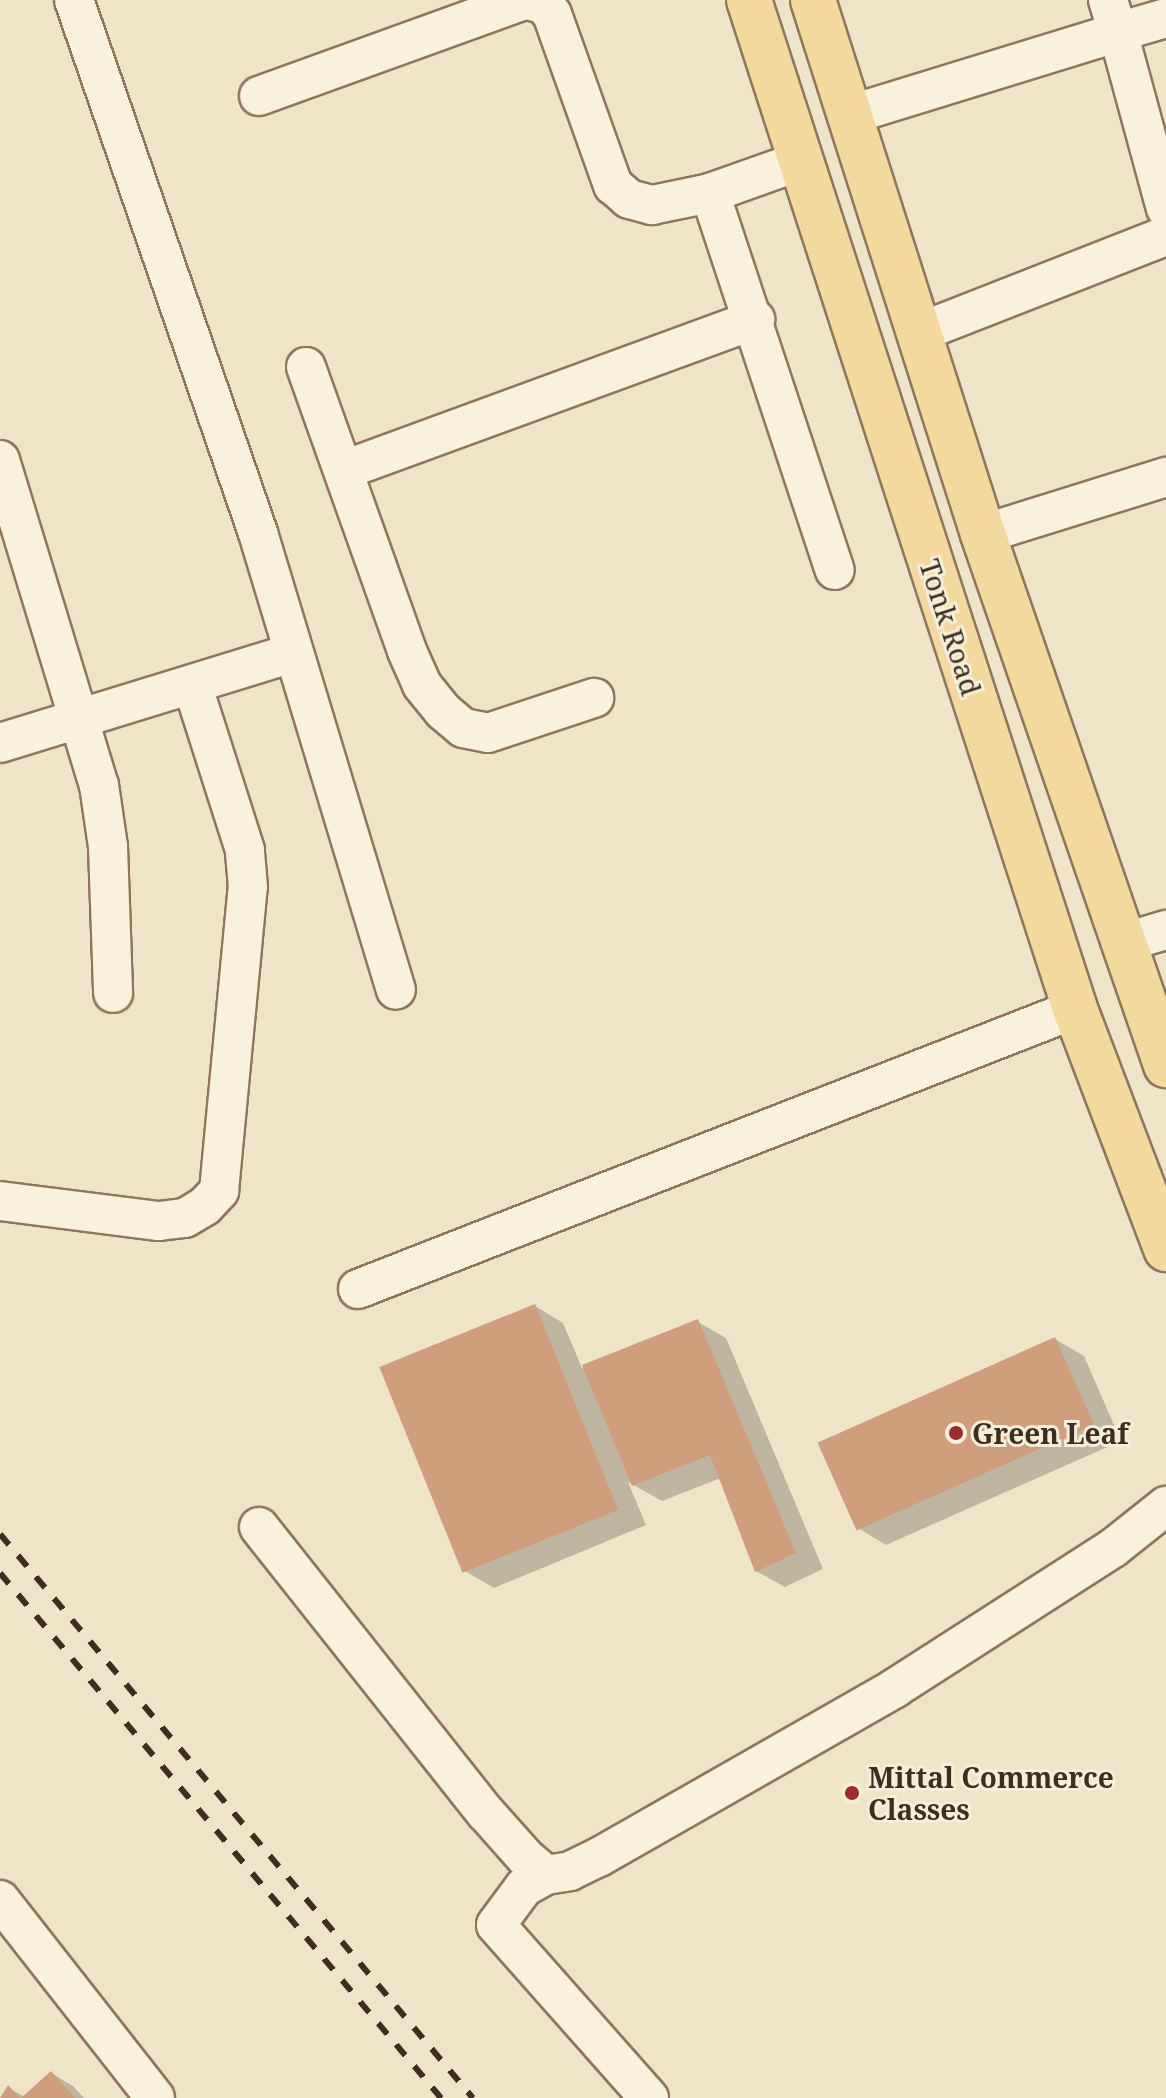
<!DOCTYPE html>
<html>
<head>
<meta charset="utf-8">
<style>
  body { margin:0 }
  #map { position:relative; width:1166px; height:2098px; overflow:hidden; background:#f0e4c8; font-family:"Noto Serif",serif }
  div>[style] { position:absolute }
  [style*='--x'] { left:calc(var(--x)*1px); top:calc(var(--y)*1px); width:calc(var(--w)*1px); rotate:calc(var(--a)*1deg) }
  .shadow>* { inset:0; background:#0003 }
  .building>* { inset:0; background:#cf9f7d; transform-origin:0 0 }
  .roads { filter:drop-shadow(2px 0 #8d765c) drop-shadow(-2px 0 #8d765c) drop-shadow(0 2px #8d765c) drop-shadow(0 -2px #8d765c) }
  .minor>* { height:38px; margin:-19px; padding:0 19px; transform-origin:19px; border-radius:19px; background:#faf1dc }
  .major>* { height:44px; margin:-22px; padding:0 22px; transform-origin:22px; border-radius:22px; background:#f3d9a0 }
  .rail>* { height:6px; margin-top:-3px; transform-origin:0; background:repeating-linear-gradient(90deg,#3d2e20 0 14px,transparent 0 28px) }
  .dots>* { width:22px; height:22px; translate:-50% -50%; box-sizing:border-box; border:4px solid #f7eed8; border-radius:50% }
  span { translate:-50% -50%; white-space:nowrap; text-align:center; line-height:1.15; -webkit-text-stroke:6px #f7eed8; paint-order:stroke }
  .street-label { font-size:28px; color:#3d2e20 }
  .poi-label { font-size:28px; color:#3d2e20; font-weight:700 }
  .left { translate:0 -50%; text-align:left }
</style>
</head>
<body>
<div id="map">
  <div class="shadow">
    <div style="clip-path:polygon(535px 1306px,563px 1323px,582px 1368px,698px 1322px,726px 1338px,823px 1569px,785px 1587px,756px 1571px,721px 1478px,662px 1501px,628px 1482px,646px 1525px,494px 1588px,465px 1571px)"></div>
    <div style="clip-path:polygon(1055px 1339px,1084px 1356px,1121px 1441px,886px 1545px,858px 1528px)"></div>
    <div style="clip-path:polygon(51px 2073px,73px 2086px,84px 2098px,0 2098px,9px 2088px,25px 2097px)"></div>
  </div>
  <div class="building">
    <div style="left:535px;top:1304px;width:222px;height:168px;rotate:68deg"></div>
    <div style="clip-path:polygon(698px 1319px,796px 1553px,755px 1572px,710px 1455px,632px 1486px,582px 1365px)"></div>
    <div style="left:1055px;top:1337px;width:96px;height:260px;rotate:66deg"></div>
    <div style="clip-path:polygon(51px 2071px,75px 2098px,21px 2098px)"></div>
    <div style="clip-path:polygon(8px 2085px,20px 2098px,0 2098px)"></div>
  </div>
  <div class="roads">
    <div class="minor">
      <div style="--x:74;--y:0;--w:564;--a:70.95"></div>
      <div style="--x:258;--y:533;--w:477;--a:73.2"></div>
      <div style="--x:527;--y:0;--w:16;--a:14"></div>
      <div style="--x:543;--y:4;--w:13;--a:48"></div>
      <div style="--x:552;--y:14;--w:182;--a:70.4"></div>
      <div style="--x:613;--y:185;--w:21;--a:41"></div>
      <div style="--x:629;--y:199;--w:24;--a:15"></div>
      <div style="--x:652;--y:205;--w:59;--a:-11.7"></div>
      <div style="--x:710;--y:193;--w:96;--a:-19.6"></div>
      <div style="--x:1108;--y:0;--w:34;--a:73"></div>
      <div style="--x:1118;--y:32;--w:50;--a:-16.3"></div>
      <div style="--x:259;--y:96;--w:282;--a:-19.9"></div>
      <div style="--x:849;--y:115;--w:282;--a:-17.1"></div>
      <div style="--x:1118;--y:32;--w:183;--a:74.8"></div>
      <div style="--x:710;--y:193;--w:397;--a:71.7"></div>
      <div style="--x:918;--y:333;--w:266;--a:-21.4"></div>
      <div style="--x:306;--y:367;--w:301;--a:70.4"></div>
      <div style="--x:407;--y:651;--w:37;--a:66"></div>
      <div style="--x:422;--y:685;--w:33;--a:51"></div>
      <div style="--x:443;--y:711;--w:26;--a:40"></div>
      <div style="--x:463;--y:728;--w:25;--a:11"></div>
      <div style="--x:488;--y:733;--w:112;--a:-18.3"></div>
      <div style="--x:0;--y:460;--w:340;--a:73.1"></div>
      <div style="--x:99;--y:785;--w:63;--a:81.7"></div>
      <div style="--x:108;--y:847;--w:146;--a:88"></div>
      <div style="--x:344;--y:470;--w:438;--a:-20.1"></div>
      <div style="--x:983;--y:534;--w:192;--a:-17.3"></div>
      <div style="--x:0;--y:743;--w:307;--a:-17.1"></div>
      <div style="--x:1122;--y:943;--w:46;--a:-16.5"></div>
      <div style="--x:0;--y:1201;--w:160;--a:7.2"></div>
      <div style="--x:159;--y:1221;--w:26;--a:-7"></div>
      <div style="--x:185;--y:1218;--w:23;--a:-31"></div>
      <div style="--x:205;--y:1206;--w:21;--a:-47"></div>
      <div style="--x:219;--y:1191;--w:305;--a:-84.6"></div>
      <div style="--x:248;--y:887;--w:37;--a:-95"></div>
      <div style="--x:245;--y:850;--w:174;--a:-107.7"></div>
      <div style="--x:358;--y:1289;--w:770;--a:-21.33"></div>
      <div style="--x:259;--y:1527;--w:365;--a:51.6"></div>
      <div style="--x:486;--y:1813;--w:60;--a:48.4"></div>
      <div style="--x:526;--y:1858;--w:26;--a:40"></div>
      <div style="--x:546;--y:1875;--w:24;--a:-9"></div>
      <div style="--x:570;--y:1871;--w:32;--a:-26"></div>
      <div style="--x:599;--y:1857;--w:341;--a:-29.7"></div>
      <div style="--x:895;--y:1688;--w:259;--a:-32.7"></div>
      <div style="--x:1113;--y:1548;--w:68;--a:-38.4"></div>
      <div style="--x:546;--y:1875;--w:25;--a:151"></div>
      <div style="--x:524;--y:1887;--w:47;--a:126.4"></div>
      <div style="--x:496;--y:1925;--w:231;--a:48.5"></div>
      <div style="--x:0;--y:1900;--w:251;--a:51.9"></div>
    </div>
    <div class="major">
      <div style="--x:749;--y:0;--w:1060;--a:72.09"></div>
      <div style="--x:1075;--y:1009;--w:257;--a:69.2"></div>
      <div style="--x:813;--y:0;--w:560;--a:72.34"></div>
      <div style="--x:983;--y:534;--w:562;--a:70.98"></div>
    </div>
  </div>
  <div class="rail">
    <div style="--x:0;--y:1534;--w:736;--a:50.02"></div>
    <div style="--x:0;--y:1573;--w:686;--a:49.97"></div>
  </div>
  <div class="dots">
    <div style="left:956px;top:1433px;background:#9e2a2b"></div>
    <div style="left:852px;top:1793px;background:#9e2a2b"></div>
  </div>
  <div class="street-label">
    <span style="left:951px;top:627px;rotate:72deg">Tonk Road</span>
  </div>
  <div class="poi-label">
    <span class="left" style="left:972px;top:1433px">Green Leaf</span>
    <span class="left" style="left:868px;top:1793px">Mittal Commerce<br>Classes</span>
  </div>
</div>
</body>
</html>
